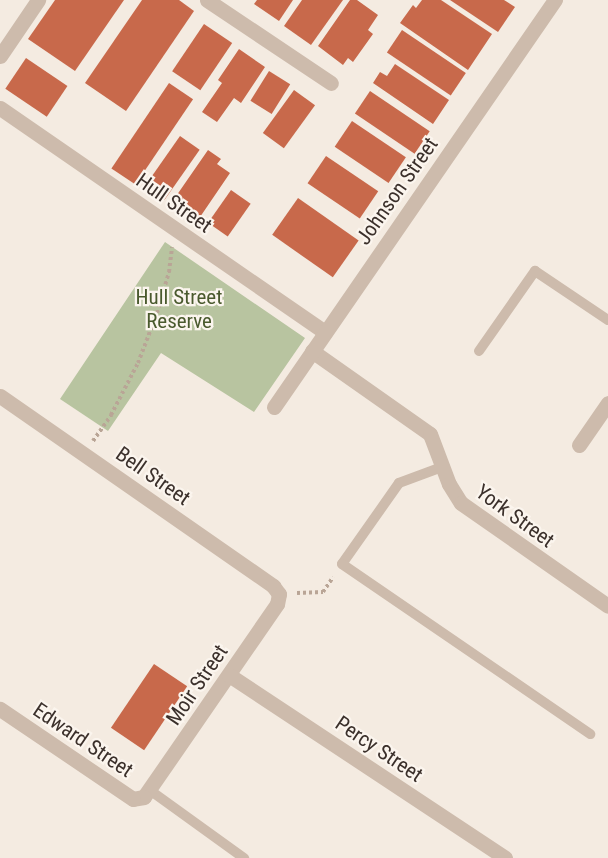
<!DOCTYPE html>
<html>
<head>
<meta charset="utf-8">
<style>
  body { margin:0 }
  #map { position:relative; width:608px; height:858px; overflow:hidden; background:#f4ebe1; font-family:"Roboto Condensed",sans-serif }
  div>[style] { position:absolute }
  [style*='--x'] { left:calc(var(--x)*1px); top:calc(var(--y)*1px); width:calc(var(--w)*1px); rotate:calc(var(--a)*1deg) }
  .green>* { inset:0; background:#b8c4a0 }
  .building>* { inset:0; background:#c8694b; transform-origin:0 0 }
  .path>* { height:4px; margin-top:-2px; transform-origin:0; background:repeating-linear-gradient(90deg,#b9a596 0 3px,transparent 0 6px) }
  .service>* { height:10px; margin:-5px; padding:0 5px; transform-origin:5px; border-radius:5px; background:#cdbbac }
  .minor>* { height:15px; margin:-7.5px; padding:0 7.5px; transform-origin:7.5px; border-radius:7.5px; background:#cdbbac }
  span { translate:-50% -50%; white-space:nowrap; text-align:center; line-height:1.15; -webkit-text-stroke:4.5px #fbf5ee; paint-order:stroke }
  .street-label { font-size:21px; color:#3b302b }
  .park-label { font-size:21px; color:#4a5a2e }
</style>
</head>
<body>
<div id="map">
  <div class="green">
    <div style="clip-path:polygon(165px 242px,305px 338px,254px 412px,161px 353px,108px 431px,60px 399px)"></div>
  </div>
  <div class="building">
    <div style="clip-path:polygon(55px 0,124px 0,75px 71px,28px 39px)"></div>
    <div style="clip-path:polygon(142px 0,179px 0,194px 11px,126px 111px,85px 83px)"></div>
    <div style="clip-path:polygon(257px 0,293px 0,279px 21px,254px 4px)"></div>
    <div style="clip-path:polygon(302px 0,343px 0,311px 45px,284px 26px)"></div>
    <div style="clip-path:polygon(350px 0,357px 0,378px 15px,368px 30px,373px 34px,353px 62px,348px 58px,343px 65px,318px 46px)"></div>
    <div style="clip-path:polygon(422px 0,441px 0,492px 34px,468px 70px,400px 23px,413px 5px,416px 8px)"></div>
    <div style="clip-path:polygon(450px 0,504px 0,515px 7px,498px 32px)"></div>
    <div style="left:204px;top:24px;width:34px;height:57px;rotate:34deg"></div>
    <div style="left:402px;top:30px;width:77px;height:27px;rotate:34deg"></div>
    <div style="clip-path:polygon(239px 49px,265px 67px,241px 103px,234px 98px,217px 122px,202px 112px,222px 83px,218px 80px)"></div>
    <div style="left:26px;top:58px;width:50px;height:37px;rotate:34deg"></div>
    <div style="clip-path:polygon(395px 64px,449px 100px,433px 124px,373px 83px,380px 72px,387px 76px)"></div>
    <div style="left:269px;top:71px;width:25px;height:35px;rotate:32deg"></div>
    <div style="left:169px;top:83px;width:29px;height:103px;rotate:34deg"></div>
    <div style="left:294px;top:90px;width:26px;height:53px;rotate:36deg"></div>
    <div style="left:370px;top:91px;width:72px;height:27px;rotate:34deg"></div>
    <div style="left:352px;top:121px;width:65px;height:31px;rotate:34deg"></div>
    <div style="left:180px;top:136px;width:24px;height:61px;rotate:35deg"></div>
    <div style="clip-path:polygon(208px 150px,221px 159px,217px 164px,230px 173px,198px 220px,172px 202px)"></div>
    <div style="left:326px;top:156px;width:63px;height:33px;rotate:34deg"></div>
    <div style="left:231px;top:190px;width:24px;height:40px;rotate:35deg"></div>
    <div style="left:298px;top:198px;width:74px;height:45px;rotate:35deg"></div>
    <div style="left:154px;top:664px;width:40px;height:77px;rotate:34deg"></div>
  </div>
  <div class="path">
    <div style="--x:93;--y:441;--w:32;--a:-55"></div>
    <div style="--x:111;--y:415;--w:59;--a:-62.6"></div>
    <div style="--x:138;--y:363;--w:53;--a:-69.2"></div>
    <div style="--x:157;--y:313;--w:43;--a:-73.7"></div>
    <div style="--x:169;--y:272;--w:25;--a:-83"></div>
    <div style="--x:297;--y:593;--w:26;--a:-2"></div>
    <div style="--x:323;--y:592;--w:18;--a:-56"></div>
  </div>
  <div class="service">
    <div style="--x:479;--y:351;--w:98;--a:-55"></div>
    <div style="--x:535;--y:271;--w:88;--a:33.9"></div>
    <div style="--x:442;--y:467;--w:46;--a:159.6"></div>
    <div style="--x:399;--y:483;--w:99;--a:125.1"></div>
    <div style="--x:342;--y:564;--w:301;--a:34.4"></div>
    <div style="--x:151;--y:791;--w:115;--a:35.8"></div>
  </div>
  <div class="minor">
    <div style="--x:207;--y:0;--w:149;--a:33.8"></div>
    <div style="--x:0;--y:56;--w:68;--a:-55.8"></div>
    <div style="--x:0;--y:108;--w:395;--a:34.6"></div>
    <div style="--x:312;--y:351;--w:144;--a:35.1"></div>
    <div style="--x:430;--y:434;--w:53;--a:69.2"></div>
    <div style="--x:449;--y:484;--w:22;--a:58"></div>
    <div style="--x:461;--y:503;--w:179;--a:35"></div>
    <div style="--x:0;--y:396;--w:333;--a:34.8"></div>
    <div style="--x:273;--y:586;--w:10;--a:53"></div>
    <div style="--x:279;--y:594;--w:10;--a:101"></div>
    <div style="--x:277;--y:604;--w:234;--a:124.6"></div>
    <div style="--x:144;--y:797;--w:11;--a:170"></div>
    <div style="--x:133;--y:799;--w:161;--a:-145.9"></div>
    <div style="--x:274;--y:407;--w:495;--a:-55.4"></div>
    <div style="--x:579;--y:445;--w:51;--a:-55.4"></div>
    <div style="--x:229;--y:675;--w:331;--a:33.5"></div>
  </div>
  <div class="street-label">
    <span style="left:397px;top:191px;rotate:-55deg">Johnson Street</span>
    <span style="left:174px;top:203px;rotate:35deg">Hull Street</span>
    <span style="left:153px;top:476px;rotate:35deg">Bell Street</span>
    <span style="left:515px;top:516px;rotate:36deg">York Street</span>
    <span style="left:197px;top:685px;rotate:-56deg">Moir Street</span>
    <span style="left:83px;top:740px;rotate:34deg">Edward Street</span>
    <span style="left:379px;top:749px;rotate:34deg">Percy Street</span>
  </div>
  <div class="park-label">
    <span style="left:179px;top:309px">Hull Street<br>Reserve</span>
  </div>
</div>
</body>
</html>
